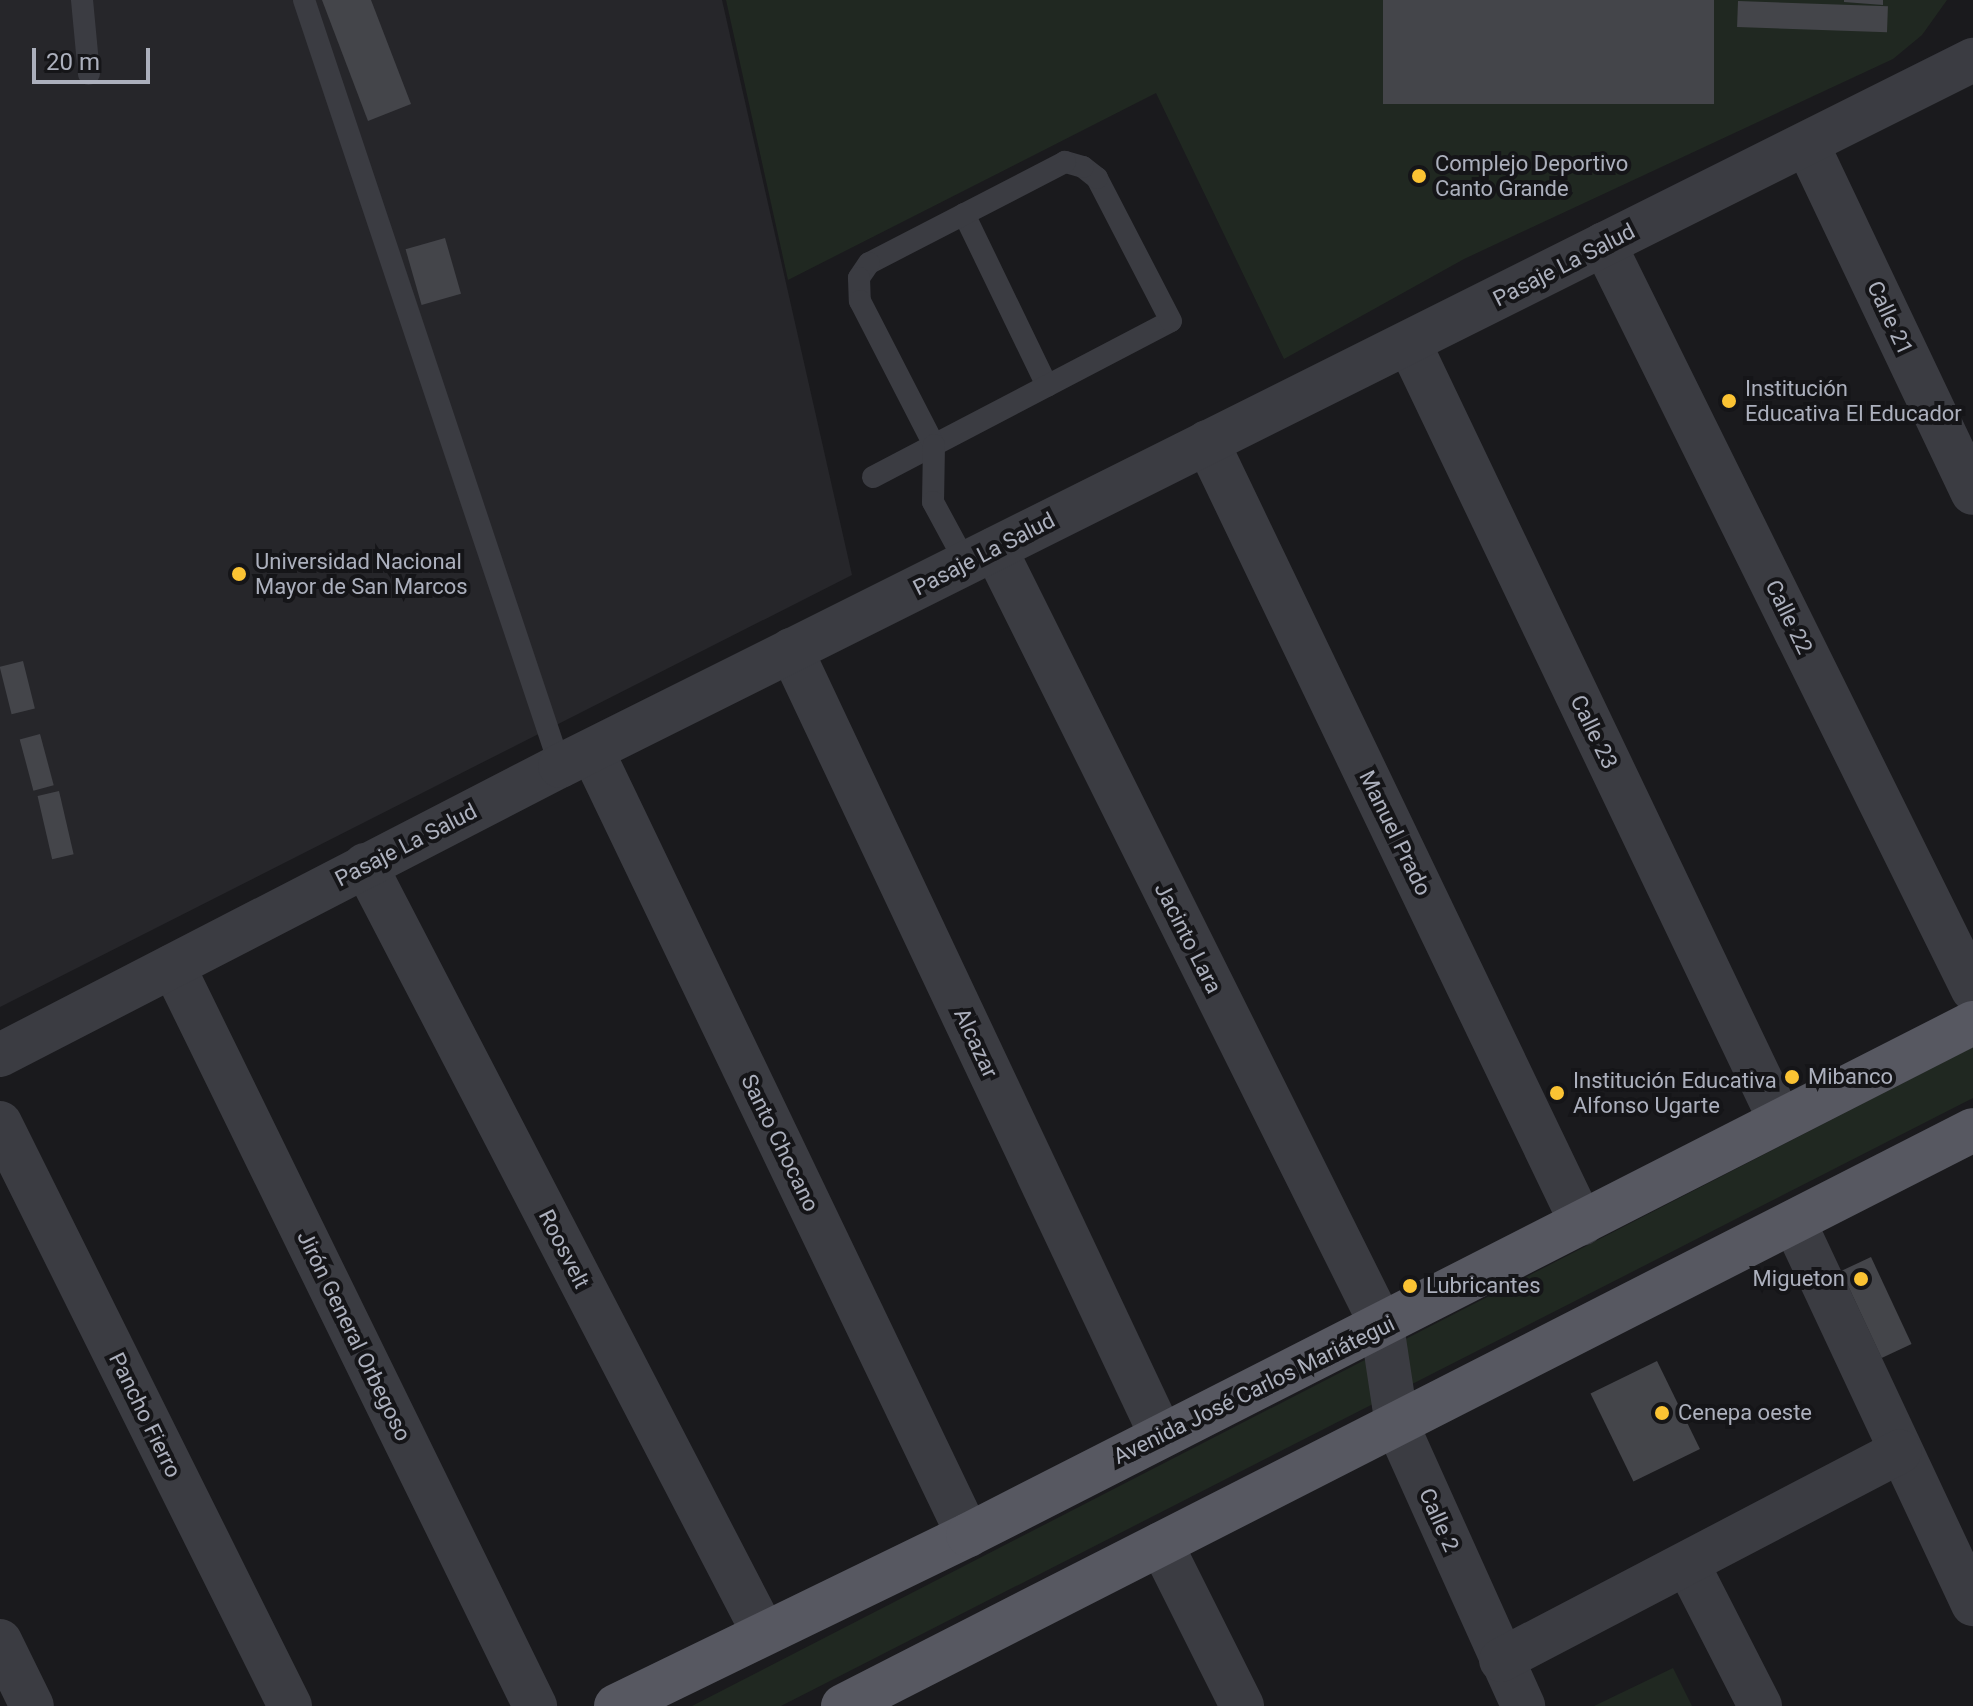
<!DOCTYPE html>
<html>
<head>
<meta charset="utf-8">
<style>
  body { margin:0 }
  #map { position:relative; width:1973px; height:1706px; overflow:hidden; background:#1a1a1d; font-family:Roboto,sans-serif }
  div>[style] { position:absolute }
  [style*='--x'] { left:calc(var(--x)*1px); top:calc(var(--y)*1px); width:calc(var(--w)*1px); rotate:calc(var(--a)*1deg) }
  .built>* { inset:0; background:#26262a }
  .green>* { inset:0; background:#202821 }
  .building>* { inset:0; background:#44454a; transform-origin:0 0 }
  .service>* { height:22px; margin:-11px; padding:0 11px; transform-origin:11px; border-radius:11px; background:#3b3c42 }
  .minor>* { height:44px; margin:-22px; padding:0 22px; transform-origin:22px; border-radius:22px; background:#3b3c42 }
  .tertiary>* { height:44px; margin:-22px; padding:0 22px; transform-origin:22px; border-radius:22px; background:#3b3c42 }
  .primary>* { height:44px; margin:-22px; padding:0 22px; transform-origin:22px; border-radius:22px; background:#575861 }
  .dots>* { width:22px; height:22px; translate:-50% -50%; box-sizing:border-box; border:4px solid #151518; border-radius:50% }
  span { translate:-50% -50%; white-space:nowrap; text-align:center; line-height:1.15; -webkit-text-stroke:8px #151518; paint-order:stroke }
  .poi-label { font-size:22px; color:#acb0bd }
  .left { translate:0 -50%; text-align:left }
  .right { translate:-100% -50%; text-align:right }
  .street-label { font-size:22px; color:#acb0bd }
  .scale { position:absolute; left:32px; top:48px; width:118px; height:36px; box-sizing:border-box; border:4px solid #acb0bd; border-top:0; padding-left:10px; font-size:24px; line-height:28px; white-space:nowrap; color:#acb0bd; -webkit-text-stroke:6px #151518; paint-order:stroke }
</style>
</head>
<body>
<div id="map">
  <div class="built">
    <div style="clip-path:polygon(0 0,722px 0,852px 575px,0 1007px)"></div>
  </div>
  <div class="green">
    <div style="clip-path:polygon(726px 0,1947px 0,1922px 35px,1893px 59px,1464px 259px,1284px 359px,1156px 93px,788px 280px)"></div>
    <div style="clip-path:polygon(1973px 1047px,1973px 1098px,781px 1706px,692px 1706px)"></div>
    <div style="clip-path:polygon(1673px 1668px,1692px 1706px,1594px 1706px)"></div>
  </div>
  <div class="building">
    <div style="clip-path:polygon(322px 0,371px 0,411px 104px,368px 121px)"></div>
    <div style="left:1383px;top:0;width:331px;height:104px"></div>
    <div style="clip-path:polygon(1844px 0,1883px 0,1883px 5px,1844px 2px)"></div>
    <div style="left:1738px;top:1px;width:150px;height:26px;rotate:2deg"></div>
    <div style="left:445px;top:238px;width:58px;height:41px;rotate:74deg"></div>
    <div style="left:23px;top:661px;width:49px;height:24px;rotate:76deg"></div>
    <div style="left:40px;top:734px;width:53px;height:21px;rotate:75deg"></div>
    <div style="left:59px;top:791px;width:65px;height:22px;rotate:77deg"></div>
    <div style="left:1871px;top:1257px;width:96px;height:33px;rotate:65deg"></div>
    <div style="left:1657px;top:1361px;width:98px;height:74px;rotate:64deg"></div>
  </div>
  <div class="service">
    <div style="--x:82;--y:0;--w:74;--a:84.6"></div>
    <div style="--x:304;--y:0;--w:808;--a:71.52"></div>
    <div style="--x:964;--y:214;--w:191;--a:64.2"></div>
    <div style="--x:873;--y:477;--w:69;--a:-27.7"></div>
    <div style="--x:934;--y:445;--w:267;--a:-27.6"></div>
    <div style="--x:1171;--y:321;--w:161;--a:-117.4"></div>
    <div style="--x:1097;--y:178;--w:18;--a:-142"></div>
    <div style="--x:1083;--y:167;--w:19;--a:-164"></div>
    <div style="--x:1065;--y:162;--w:220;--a:152.7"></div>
    <div style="--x:869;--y:263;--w:18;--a:124"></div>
    <div style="--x:859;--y:278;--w:23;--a:88"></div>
    <div style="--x:860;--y:301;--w:162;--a:62.8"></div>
    <div style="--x:934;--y:445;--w:57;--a:91"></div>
    <div style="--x:933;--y:502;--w:69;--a:61.6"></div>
  </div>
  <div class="minor">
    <div style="--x:1807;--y:144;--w:386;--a:64.6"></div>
    <div style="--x:1604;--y:244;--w:832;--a:63.68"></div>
    <div style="--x:1409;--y:343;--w:861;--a:64.48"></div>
    <div style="--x:1207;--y:442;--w:867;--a:64.38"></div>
    <div style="--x:995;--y:549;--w:868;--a:63.52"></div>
    <div style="--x:1382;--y:1326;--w:100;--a:81.4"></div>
    <div style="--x:1397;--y:1425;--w:308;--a:65.8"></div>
    <div style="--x:791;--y:650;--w:868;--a:64.76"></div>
    <div style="--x:592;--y:751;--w:870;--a:64.38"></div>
    <div style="--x:365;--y:865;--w:864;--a:62.57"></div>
    <div style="--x:173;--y:966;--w:824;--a:63.93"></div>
    <div style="--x:0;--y:1123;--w:651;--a:63.55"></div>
    <div style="--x:1794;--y:1222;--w:422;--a:64.9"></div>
    <div style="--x:1161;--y:1544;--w:181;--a:63.4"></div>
    <div style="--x:1688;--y:1565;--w:158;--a:62.9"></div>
    <div style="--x:0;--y:1641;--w:72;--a:63.8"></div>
    <div style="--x:1501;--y:1660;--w:450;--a:-27.6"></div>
  </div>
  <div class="tertiary">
    <div style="--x:0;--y:1055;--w:630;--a:-27.3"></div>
    <div style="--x:560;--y:766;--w:1580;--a:-26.55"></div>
  </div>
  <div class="primary">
    <div style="--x:616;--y:1706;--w:391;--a:-25.9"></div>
    <div style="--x:968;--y:1535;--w:1128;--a:-27"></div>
    <div style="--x:843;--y:1706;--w:1268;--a:-27.01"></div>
  </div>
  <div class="dots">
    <div style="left:1419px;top:176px;background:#fbc333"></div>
    <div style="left:1729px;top:401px;background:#fbc333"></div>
    <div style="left:239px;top:574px;background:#fbc333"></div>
    <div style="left:1792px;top:1077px;background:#fbc333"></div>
    <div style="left:1557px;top:1093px;background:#fbc333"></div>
    <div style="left:1861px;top:1279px;background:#fbc333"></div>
    <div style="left:1410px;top:1286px;background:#fbc333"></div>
    <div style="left:1662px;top:1413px;background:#fbc333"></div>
  </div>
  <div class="poi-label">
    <span class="left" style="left:1435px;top:176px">Complejo Deportivo<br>Canto Grande</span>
    <span class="left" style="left:1745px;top:401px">Institución<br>Educativa El Educador</span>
    <span class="left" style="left:255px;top:574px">Universidad Nacional<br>Mayor de San Marcos</span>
    <span class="left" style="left:1808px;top:1077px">Mibanco</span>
    <span class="left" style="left:1573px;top:1093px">Institución Educativa<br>Alfonso Ugarte</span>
    <span class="right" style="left:1845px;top:1279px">Migueton</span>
    <span class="left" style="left:1426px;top:1286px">Lubricantes</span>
    <span class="left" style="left:1678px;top:1413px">Cenepa oeste</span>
  </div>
  <div class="street-label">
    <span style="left:1564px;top:265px;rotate:-27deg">Pasaje La Salud</span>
    <span style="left:1890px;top:318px;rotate:65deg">Calle 21</span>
    <span style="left:984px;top:554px;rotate:-27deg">Pasaje La Salud</span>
    <span style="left:1789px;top:617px;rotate:64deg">Calle 22</span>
    <span style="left:1594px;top:732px;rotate:64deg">Calle 23</span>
    <span style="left:1395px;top:833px;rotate:64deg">Manuel Prado</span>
    <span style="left:406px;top:845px;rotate:-27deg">Pasaje La Salud</span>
    <span style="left:1188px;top:938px;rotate:63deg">Jacinto Lara</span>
    <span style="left:976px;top:1043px;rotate:65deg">Alcazar</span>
    <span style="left:780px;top:1143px;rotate:64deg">Santo Chocano</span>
    <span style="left:564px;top:1249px;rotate:63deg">Roosvelt</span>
    <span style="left:354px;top:1336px;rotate:64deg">Jirón General Orbegoso</span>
    <span style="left:1254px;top:1390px;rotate:-26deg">Avenida José Carlos Mariátegui</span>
    <span style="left:145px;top:1415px;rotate:64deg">Pancho Fierro</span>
    <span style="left:1439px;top:1520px;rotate:66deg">Calle 2</span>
  </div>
  <div class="scale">20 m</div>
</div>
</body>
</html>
